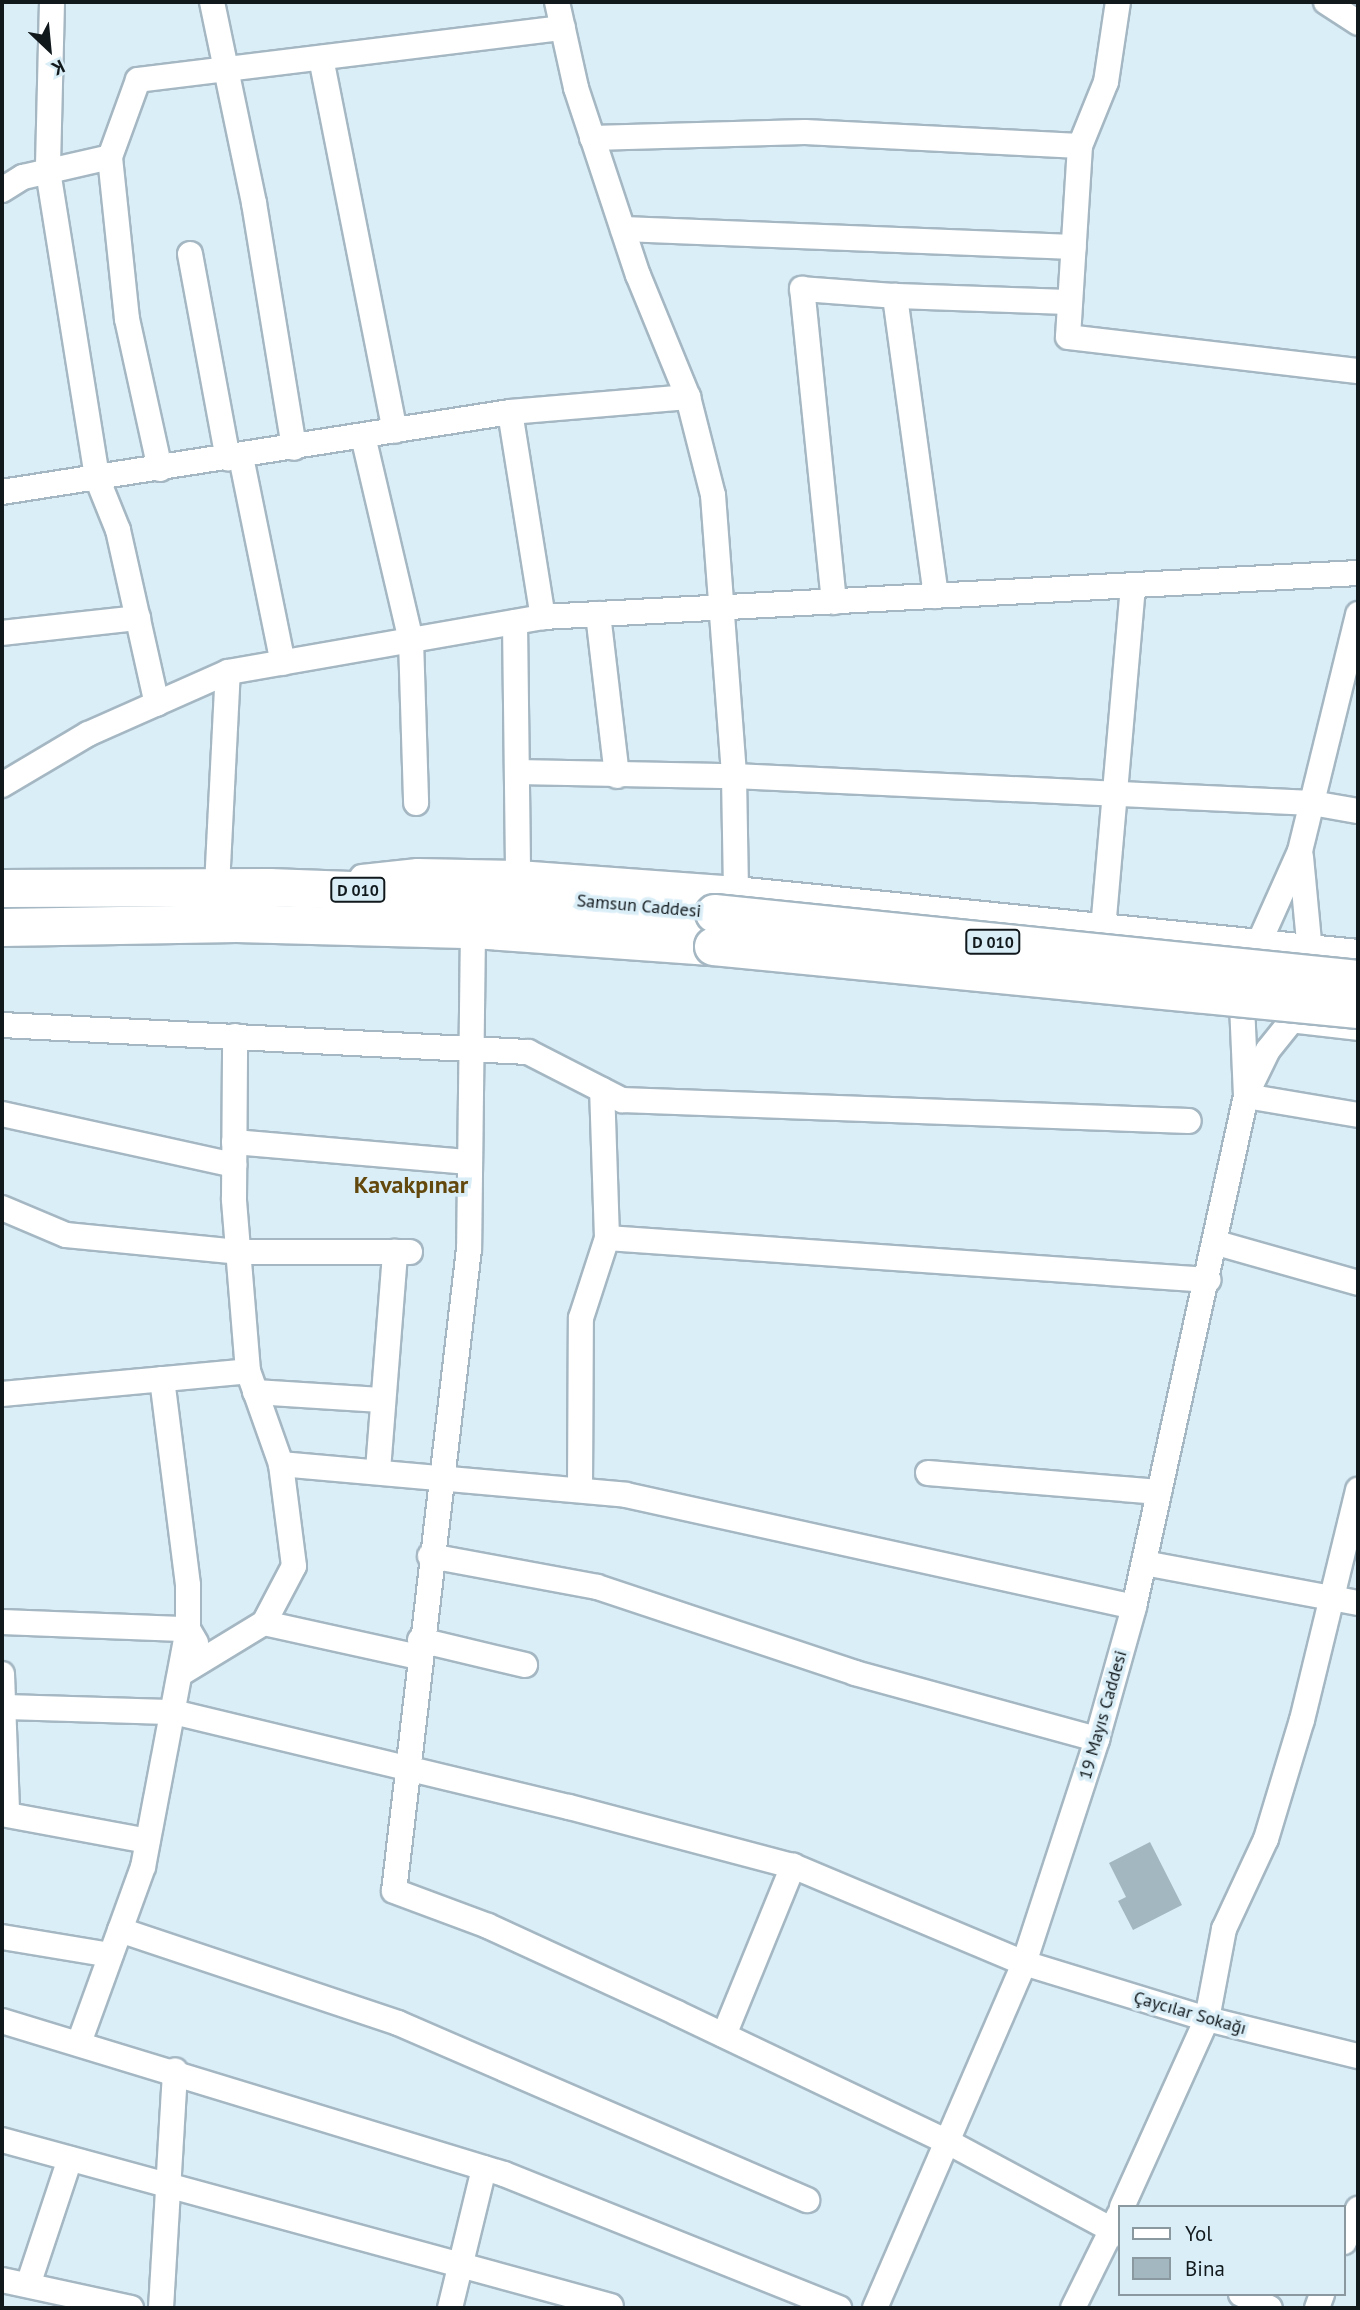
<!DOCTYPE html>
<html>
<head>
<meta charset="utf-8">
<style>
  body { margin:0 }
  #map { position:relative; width:1360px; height:2310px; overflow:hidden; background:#daeef8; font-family:"PT Sans",sans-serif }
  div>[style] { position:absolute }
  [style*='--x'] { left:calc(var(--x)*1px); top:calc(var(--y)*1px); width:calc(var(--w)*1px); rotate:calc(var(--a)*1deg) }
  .building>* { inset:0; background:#a3b7c1 }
  .roads { filter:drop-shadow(2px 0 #a4b7c2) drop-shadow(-2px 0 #a4b7c2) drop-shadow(0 2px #a4b7c2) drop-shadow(0 -2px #a4b7c2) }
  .minor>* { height:24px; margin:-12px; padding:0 12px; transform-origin:12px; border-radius:12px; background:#fff }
  .highway>* { height:37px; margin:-18.5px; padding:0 18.5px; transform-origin:18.5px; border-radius:18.5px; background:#fff }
  .bridges { filter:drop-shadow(2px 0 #a4b7c2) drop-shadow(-2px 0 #a4b7c2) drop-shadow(0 2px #a4b7c2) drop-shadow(0 -2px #a4b7c2) }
  .highway-bridge>* { height:37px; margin:-18.5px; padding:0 18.5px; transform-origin:18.5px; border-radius:18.5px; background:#fff }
  span { translate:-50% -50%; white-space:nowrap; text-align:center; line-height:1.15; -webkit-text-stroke:7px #daeef8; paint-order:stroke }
  .shield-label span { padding:2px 5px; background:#daeef8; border:2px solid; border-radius:5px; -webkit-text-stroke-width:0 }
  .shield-label { font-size:16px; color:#11191c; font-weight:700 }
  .street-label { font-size:18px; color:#11191c }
  .district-label { font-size:24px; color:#63480e; font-weight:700 }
  .frame { position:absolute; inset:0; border:4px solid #11191c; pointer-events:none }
  .legend { position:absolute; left:1118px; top:2205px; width:228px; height:91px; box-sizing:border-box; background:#daeef8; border:2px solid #8a99a0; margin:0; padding:9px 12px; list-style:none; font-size:21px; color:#11191c }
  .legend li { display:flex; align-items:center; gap:14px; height:35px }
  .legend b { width:35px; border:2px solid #8a99a0 }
  .north { position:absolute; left:14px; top:14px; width:70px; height:70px; -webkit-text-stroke:5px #daeef8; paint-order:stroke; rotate:154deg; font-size:19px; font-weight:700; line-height:28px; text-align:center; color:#11191c }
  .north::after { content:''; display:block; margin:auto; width:24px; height:32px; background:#11191c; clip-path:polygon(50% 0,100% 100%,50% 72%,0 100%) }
</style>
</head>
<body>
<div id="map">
  <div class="building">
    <div style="clip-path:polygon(1150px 1842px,1182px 1905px,1133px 1930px,1118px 1901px,1126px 1897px,1109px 1863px)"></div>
  </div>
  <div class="roads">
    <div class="minor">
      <div style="--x:52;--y:2;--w:169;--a:91.4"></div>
      <div style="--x:48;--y:171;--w:311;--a:80.9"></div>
      <div style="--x:97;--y:478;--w:56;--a:68"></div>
      <div style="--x:118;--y:530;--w:178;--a:77.4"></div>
      <div style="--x:212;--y:2;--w:205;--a:78.2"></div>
      <div style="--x:254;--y:203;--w:248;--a:80.7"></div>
      <div style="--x:557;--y:2;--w:88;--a:77.5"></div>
      <div style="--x:576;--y:88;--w:197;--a:71.7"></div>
      <div style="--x:638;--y:275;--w:132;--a:67.7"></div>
      <div style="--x:688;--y:397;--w:101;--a:75.7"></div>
      <div style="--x:713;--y:495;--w:282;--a:85.7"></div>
      <div style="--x:734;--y:776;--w:113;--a:89"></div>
      <div style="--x:1326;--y:2;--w:38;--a:33"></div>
      <div style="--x:321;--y:58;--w:380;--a:78.8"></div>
      <div style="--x:592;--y:138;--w:213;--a:-1.6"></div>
      <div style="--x:805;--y:132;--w:275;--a:2.9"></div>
      <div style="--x:1080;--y:146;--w:191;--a:93.6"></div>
      <div style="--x:1068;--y:337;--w:292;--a:6.7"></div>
      <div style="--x:1080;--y:146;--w:69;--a:-67.9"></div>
      <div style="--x:1106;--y:82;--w:81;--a:-81.5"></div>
      <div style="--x:2;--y:190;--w:25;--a:-32"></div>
      <div style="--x:23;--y:177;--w:89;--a:-12.9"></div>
      <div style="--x:623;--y:229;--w:451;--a:2.3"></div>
      <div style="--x:190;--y:254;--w:208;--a:79.5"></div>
      <div style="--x:510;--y:412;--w:208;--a:80.9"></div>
      <div style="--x:363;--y:436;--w:210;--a:76.8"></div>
      <div style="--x:411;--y:640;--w:163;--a:88.2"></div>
      <div style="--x:241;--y:457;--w:210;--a:78.5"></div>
      <div style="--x:160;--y:469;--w:154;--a:-102.4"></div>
      <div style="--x:127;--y:319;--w:163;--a:-96"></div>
      <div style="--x:110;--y:157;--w:82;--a:-70"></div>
      <div style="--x:138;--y:80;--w:428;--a:-7"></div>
      <div style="--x:2;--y:492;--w:514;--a:-8.95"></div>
      <div style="--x:510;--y:412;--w:179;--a:-4.8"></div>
      <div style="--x:936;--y:596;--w:303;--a:-97.8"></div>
      <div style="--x:895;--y:296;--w:175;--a:2"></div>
      <div style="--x:834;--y:602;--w:315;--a:-95.8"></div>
      <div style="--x:802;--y:289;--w:93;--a:4.3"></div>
      <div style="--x:598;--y:614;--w:163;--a:83.3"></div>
      <div style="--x:515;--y:622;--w:251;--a:89.3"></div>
      <div style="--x:2;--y:633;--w:137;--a:-6.3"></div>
      <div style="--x:517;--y:772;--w:217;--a:1.1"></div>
      <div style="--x:734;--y:776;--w:579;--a:2.67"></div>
      <div style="--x:1312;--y:803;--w:47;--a:9.9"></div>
      <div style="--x:2;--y:785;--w:100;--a:-30.7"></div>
      <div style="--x:88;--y:734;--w:153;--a:-23.9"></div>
      <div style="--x:228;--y:672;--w:320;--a:-9.9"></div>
      <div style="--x:543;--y:617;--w:816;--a:-3.09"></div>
      <div style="--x:1301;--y:857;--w:106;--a:84.6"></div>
      <div style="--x:362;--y:877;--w:56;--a:-6.1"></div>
      <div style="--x:418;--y:871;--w:100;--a:1.1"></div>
      <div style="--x:518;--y:873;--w:219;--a:4.2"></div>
      <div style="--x:736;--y:889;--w:625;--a:5.78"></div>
      <div style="--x:217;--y:886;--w:214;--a:-87.1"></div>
      <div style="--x:473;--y:929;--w:320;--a:90.7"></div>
      <div style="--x:469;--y:1249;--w:646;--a:96.66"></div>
      <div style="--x:394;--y:1891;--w:100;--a:20.4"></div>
      <div style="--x:488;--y:1926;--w:208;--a:24.7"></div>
      <div style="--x:677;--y:2013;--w:302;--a:25.5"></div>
      <div style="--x:950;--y:2143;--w:193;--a:28.2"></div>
      <div style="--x:1103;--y:929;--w:344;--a:-85"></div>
      <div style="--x:1290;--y:1020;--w:68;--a:6.7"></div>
      <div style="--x:2;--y:1025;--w:527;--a:2.94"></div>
      <div style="--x:528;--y:1052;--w:106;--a:27.1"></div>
      <div style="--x:622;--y:1100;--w:567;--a:2.12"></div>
      <div style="--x:1249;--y:1089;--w:43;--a:-64"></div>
      <div style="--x:1268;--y:1050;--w:53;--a:-51.2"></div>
      <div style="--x:1246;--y:1096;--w:114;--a:9.6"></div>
      <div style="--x:2;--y:1114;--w:238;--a:12.4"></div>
      <div style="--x:234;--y:1142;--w:236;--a:4.9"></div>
      <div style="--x:2;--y:1208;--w:69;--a:22.9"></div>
      <div style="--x:66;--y:1235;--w:173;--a:5.6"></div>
      <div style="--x:238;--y:1252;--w:172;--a:0"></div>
      <div style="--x:607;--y:1238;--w:603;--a:3.99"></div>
      <div style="--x:1217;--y:1243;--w:147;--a:15.8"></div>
      <div style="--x:162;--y:1379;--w:208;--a:82.8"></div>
      <div style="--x:188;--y:1585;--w:44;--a:90"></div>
      <div style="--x:188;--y:1629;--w:16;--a:60"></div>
      <div style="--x:255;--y:1392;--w:126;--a:3.6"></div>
      <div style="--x:2;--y:1394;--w:247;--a:-5.3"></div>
      <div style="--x:281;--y:1464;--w:346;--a:5.1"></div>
      <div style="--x:626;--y:1495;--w:520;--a:12.43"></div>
      <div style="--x:378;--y:1470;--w:219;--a:-85.5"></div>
      <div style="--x:928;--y:1473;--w:232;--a:4.7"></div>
      <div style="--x:580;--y:1489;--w:171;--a:-89.7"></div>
      <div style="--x:581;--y:1318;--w:84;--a:-72"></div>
      <div style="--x:607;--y:1238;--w:148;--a:-91.9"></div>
      <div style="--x:430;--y:1556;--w:170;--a:10.5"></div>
      <div style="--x:597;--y:1587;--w:272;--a:18.4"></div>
      <div style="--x:855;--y:1673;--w:251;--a:15.3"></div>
      <div style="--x:1144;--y:1563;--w:218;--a:10.6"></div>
      <div style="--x:2;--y:1622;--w:186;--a:2.2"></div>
      <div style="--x:188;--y:1629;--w:242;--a:100.7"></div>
      <div style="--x:143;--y:1867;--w:187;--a:110"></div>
      <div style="--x:264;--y:1623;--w:158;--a:12.4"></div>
      <div style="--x:420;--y:1640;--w:108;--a:13.4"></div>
      <div style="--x:2;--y:1674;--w:138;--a:87.9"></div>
      <div style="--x:180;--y:1674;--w:98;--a:-31.3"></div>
      <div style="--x:264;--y:1623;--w:64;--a:-62.2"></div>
      <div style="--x:294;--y:1566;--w:103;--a:-97.3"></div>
      <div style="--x:281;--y:1464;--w:99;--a:-109.5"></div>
      <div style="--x:248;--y:1371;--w:173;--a:-94.7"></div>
      <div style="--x:234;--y:1199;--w:163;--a:-89.6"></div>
      <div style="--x:3;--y:1707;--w:170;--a:1.7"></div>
      <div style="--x:173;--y:1712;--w:407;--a:13.5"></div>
      <div style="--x:569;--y:1807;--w:232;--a:14.8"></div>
      <div style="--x:793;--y:1866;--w:251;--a:22.8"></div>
      <div style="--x:1024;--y:1963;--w:191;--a:17"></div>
      <div style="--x:1207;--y:2019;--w:155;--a:13.8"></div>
      <div style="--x:2;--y:1814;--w:148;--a:10.5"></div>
      <div style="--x:120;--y:1930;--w:293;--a:18.5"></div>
      <div style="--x:398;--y:2023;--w:446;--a:23.4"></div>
      <div style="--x:2;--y:1937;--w:110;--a:9.4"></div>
      <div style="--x:2;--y:2021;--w:525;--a:16.95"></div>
      <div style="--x:504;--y:2174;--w:361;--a:21.8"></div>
      <div style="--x:724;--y:2035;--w:183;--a:-67.8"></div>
      <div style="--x:2;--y:2140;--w:631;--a:15.25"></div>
      <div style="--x:1122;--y:2207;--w:206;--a:-65.7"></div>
      <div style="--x:1207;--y:2019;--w:92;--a:-79.3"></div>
      <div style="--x:1224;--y:1929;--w:99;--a:-65"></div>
      <div style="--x:1266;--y:1839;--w:124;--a:-73.2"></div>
      <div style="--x:1302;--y:1720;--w:237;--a:-76.3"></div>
      <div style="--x:1344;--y:2242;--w:36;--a:-67"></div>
      <div style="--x:2;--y:2280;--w:132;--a:12.2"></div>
      <div style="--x:28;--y:2285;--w:133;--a:-71.6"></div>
      <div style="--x:1241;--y:2294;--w:32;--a:26"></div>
      <div style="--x:161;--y:2308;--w:238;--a:-86.6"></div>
      <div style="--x:450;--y:2308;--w:144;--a:-76.3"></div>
      <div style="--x:875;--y:2308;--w:376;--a:-66.6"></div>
      <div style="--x:1024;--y:1963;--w:236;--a:-71.9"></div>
      <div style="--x:1097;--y:1739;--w:137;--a:-74.3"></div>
      <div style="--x:1134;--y:1607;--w:523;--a:-77.64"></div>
      <div style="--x:1246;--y:1096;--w:113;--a:-92.5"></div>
      <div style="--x:1241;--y:983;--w:145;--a:-65.9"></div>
      <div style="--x:1300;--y:851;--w:244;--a:-76.2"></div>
      <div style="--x:1073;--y:2308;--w:104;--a:-63.7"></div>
      <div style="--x:1317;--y:2308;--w:15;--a:-70"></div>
    </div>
    <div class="highway">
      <div style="--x:2;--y:888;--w:267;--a:-0.2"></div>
      <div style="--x:269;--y:887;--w:249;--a:2.1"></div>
      <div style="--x:518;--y:896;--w:197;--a:5"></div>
      <div style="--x:2;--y:927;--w:234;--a:-1"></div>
      <div style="--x:236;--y:923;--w:237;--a:1.5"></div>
      <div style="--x:473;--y:929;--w:241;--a:4.1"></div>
    </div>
  </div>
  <div class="bridges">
    <div class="highway-bridge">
      <div style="--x:714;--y:913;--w:647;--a:5.85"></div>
      <div style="--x:713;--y:946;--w:648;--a:5.58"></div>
    </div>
  </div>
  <div class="shield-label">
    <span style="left:358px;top:890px">D 010</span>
    <span style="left:993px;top:942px">D 010</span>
  </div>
  <div class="street-label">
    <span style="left:639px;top:906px;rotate:5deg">Samsun Caddesi</span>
    <span style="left:1103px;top:1715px;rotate:-74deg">19 Mayıs Caddesi</span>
    <span style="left:1190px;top:2013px;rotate:16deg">Çaycılar Sokağı</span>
  </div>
  <div class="district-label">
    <span style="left:411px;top:1185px">Kavakpınar</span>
  </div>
  <div class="frame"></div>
  <ul class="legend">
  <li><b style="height:9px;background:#fff"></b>Yol</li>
  <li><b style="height:19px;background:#a3b7c1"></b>Bina</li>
  </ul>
  <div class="north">K</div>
</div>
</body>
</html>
